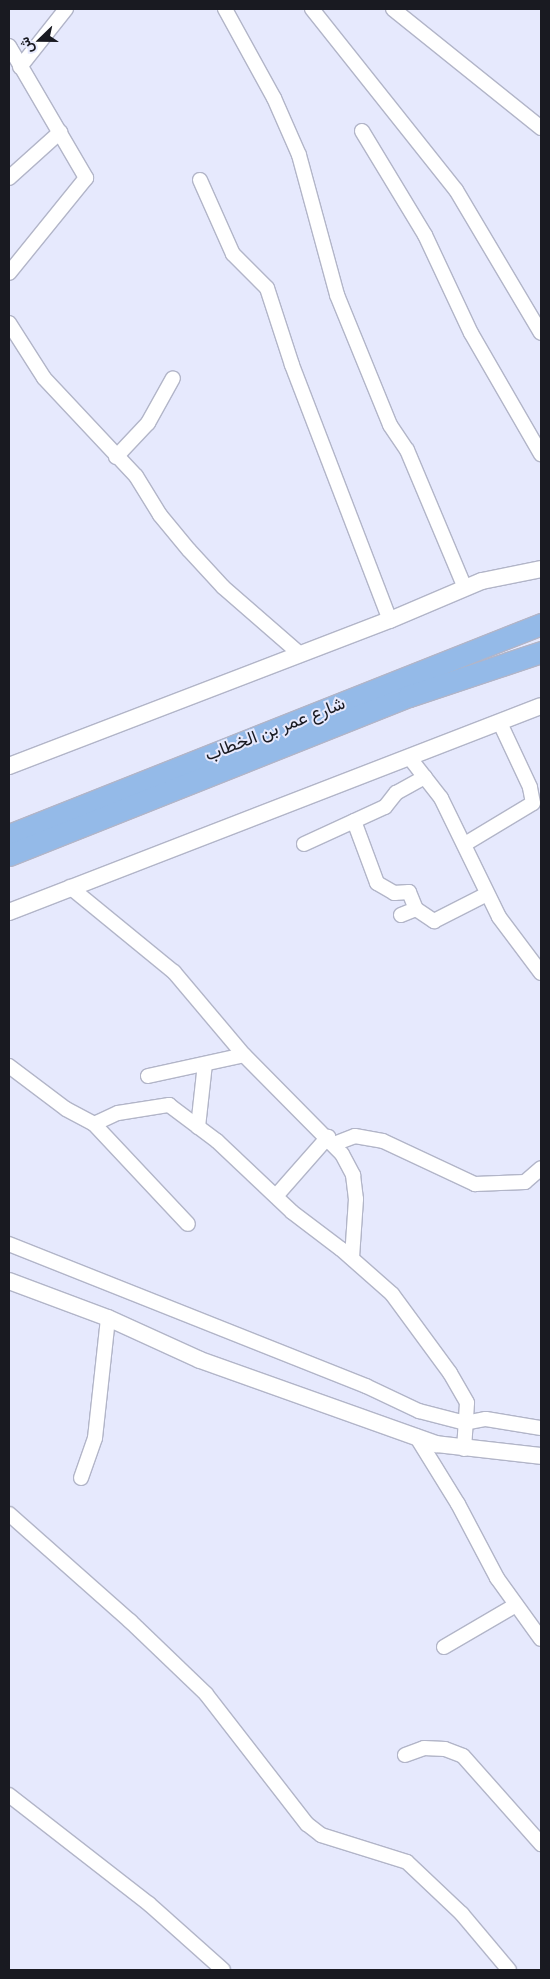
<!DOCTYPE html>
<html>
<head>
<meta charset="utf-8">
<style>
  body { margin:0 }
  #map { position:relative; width:550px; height:1979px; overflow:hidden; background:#e6e9fd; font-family:"Public Sans",Vazirmatn,sans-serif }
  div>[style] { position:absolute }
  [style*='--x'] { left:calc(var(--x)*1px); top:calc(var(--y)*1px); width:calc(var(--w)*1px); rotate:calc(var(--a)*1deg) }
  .roads { filter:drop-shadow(1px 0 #b2b5c8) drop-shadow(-1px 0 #b2b5c8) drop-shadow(0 1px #b2b5c8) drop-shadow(0 -1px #b2b5c8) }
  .minor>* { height:14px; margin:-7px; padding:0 7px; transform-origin:7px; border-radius:7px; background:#fff }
  .tertiary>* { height:16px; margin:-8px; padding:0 8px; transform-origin:8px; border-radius:8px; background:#fff }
  .primary>* { height:21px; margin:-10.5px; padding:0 10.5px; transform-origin:10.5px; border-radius:10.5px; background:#94bae8 }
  span { translate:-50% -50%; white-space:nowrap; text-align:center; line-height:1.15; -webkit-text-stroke:4px #e6e9fd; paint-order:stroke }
  .street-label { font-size:18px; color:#191a21 }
  .frame { position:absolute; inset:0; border:10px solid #191a21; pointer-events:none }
  .north { position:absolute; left:15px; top:15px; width:50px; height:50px; -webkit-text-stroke:4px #e6e9fd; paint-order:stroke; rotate:248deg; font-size:14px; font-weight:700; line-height:20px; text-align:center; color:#191a21 }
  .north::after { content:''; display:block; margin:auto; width:18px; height:22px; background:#191a21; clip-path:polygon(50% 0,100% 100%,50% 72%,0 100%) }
</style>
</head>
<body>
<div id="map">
  <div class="roads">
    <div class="minor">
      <div style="--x:225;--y:9;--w:102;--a:61.2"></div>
      <div style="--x:274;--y:98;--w:62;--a:66.3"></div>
      <div style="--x:299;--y:155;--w:145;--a:74.8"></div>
      <div style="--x:337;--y:295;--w:140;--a:67.8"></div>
      <div style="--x:390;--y:425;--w:30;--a:56"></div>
      <div style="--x:407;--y:450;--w:150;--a:67.2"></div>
      <div style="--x:312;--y:9;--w:231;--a:51.5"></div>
      <div style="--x:456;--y:190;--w:166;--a:59.3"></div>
      <div style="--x:393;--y:9;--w:190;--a:38.8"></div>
      <div style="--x:9;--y:46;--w:153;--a:59.7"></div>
      <div style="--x:86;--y:178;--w:122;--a:129"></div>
      <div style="--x:20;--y:67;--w:74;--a:-51.6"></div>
      <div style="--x:362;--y:131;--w:122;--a:58.8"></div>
      <div style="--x:425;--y:235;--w:108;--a:64.9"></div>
      <div style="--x:471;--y:333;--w:140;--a:60"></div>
      <div style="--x:9;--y:178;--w:69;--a:-42"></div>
      <div style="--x:200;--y:180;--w:81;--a:66"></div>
      <div style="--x:233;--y:254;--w:48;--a:45"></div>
      <div style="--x:267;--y:288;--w:81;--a:72"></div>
      <div style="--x:292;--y:365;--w:273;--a:69"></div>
      <div style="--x:9;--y:323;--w:65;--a:57.5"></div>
      <div style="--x:44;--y:378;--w:134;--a:46.8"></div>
      <div style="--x:136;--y:476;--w:46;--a:58.4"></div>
      <div style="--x:160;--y:515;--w:45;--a:50.4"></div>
      <div style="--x:189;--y:550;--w:50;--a:47.4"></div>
      <div style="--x:223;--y:587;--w:102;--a:41"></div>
      <div style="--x:116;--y:457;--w:47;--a:-46.7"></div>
      <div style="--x:148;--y:423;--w:51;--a:-60.9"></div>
      <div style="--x:409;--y:757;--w:52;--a:52"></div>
      <div style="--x:441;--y:798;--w:132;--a:64"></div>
      <div style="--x:499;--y:917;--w:70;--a:53.1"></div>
      <div style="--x:354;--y:821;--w:66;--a:69.6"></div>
      <div style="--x:377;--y:883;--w:20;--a:30"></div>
      <div style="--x:394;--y:893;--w:15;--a:-4"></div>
      <div style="--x:409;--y:892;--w:18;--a:68"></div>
      <div style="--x:304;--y:844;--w:89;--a:-24.6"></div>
      <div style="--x:385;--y:807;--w:18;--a:-52"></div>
      <div style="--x:396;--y:793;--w:33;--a:-29"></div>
      <div style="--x:465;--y:844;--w:79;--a:-31.1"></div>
      <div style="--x:533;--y:803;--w:16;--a:-101"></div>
      <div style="--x:530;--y:787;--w:71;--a:-115.1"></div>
      <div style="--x:70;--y:887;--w:134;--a:39.3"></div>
      <div style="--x:174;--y:972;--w:109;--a:49.9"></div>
      <div style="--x:244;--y:1055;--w:139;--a:45.3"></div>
      <div style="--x:342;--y:1154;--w:24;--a:62"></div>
      <div style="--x:353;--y:1175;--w:24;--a:83"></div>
      <div style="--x:356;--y:1199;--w:59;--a:93.9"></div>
      <div style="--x:401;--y:915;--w:16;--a:-22"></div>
      <div style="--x:416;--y:909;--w:22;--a:34"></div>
      <div style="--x:434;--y:921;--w:59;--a:-27"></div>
      <div style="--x:9;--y:1066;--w:71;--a:37"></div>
      <div style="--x:66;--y:1109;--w:32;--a:28"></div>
      <div style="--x:94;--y:1124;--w:137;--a:46.8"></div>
      <div style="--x:148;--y:1076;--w:98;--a:-12.3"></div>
      <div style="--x:94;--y:1124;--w:26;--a:-25"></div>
      <div style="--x:118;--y:1113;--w:52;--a:-8.9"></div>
      <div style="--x:169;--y:1105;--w:60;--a:36.9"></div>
      <div style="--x:217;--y:1141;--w:103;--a:43.4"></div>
      <div style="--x:292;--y:1212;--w:61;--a:37.1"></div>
      <div style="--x:341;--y:1249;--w:68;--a:41.4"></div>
      <div style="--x:392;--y:1294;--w:98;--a:53.7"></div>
      <div style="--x:450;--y:1373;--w:34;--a:60"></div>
      <div style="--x:467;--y:1403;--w:46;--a:93.7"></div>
      <div style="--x:198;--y:1127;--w:63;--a:-83.7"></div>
      <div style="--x:334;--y:1144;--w:22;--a:-21"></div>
      <div style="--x:355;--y:1136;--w:28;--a:10"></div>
      <div style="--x:383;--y:1141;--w:102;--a:25.1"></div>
      <div style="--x:475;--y:1184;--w:50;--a:-2.3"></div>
      <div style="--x:525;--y:1182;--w:21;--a:-41"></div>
      <div style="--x:276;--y:1196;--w:79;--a:-48.6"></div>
      <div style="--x:9;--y:1244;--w:384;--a:21.7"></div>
      <div style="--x:366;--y:1386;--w:59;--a:25.3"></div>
      <div style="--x:419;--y:1411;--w:48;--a:14.6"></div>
      <div style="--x:465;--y:1423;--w:21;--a:-11"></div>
      <div style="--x:486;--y:1419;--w:56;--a:9.3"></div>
      <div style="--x:416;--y:1436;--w:80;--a:58.3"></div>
      <div style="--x:458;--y:1504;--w:84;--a:62.2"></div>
      <div style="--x:497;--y:1578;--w:75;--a:54.2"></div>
      <div style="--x:81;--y:1478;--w:42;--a:-70.7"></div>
      <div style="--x:95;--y:1438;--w:121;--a:-83.8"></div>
      <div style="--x:9;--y:1514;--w:162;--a:41.5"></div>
      <div style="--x:130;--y:1621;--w:105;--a:43.8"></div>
      <div style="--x:206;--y:1694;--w:165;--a:52.2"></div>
      <div style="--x:307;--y:1824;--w:18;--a:38"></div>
      <div style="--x:321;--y:1835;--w:90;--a:17.4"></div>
      <div style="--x:407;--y:1862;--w:76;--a:43.4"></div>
      <div style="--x:462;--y:1914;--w:73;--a:50"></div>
      <div style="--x:444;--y:1647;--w:83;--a:-30.3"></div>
      <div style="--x:405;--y:1755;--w:20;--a:-20"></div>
      <div style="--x:424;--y:1748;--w:21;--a:3"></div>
      <div style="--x:445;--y:1749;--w:19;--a:21"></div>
      <div style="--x:463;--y:1756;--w:118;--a:48.4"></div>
      <div style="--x:9;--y:1795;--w:177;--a:37.9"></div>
      <div style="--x:149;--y:1904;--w:99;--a:41.7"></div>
    </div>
    <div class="tertiary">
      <div style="--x:9;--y:766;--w:408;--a:-21"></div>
      <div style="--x:390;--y:620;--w:100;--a:-23"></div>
      <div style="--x:482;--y:581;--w:60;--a:-11.5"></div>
      <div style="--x:9;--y:912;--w:570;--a:-21.17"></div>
      <div style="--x:9;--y:1281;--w:106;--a:20.5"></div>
      <div style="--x:108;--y:1318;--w:101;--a:24.5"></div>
      <div style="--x:200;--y:1360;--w:251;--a:19.6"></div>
      <div style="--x:436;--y:1444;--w:106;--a:6.5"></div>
    </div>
    <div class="primary">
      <div style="--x:9;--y:835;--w:572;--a:-21.63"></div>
      <div style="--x:9;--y:855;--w:430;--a:-21.7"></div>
      <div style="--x:409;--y:696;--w:139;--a:-18.4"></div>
    </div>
  </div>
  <div class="street-label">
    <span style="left:275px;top:729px;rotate:-21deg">شارع عمر بن الخطاب</span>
  </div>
  <div class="frame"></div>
  <div class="north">ش</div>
</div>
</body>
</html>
